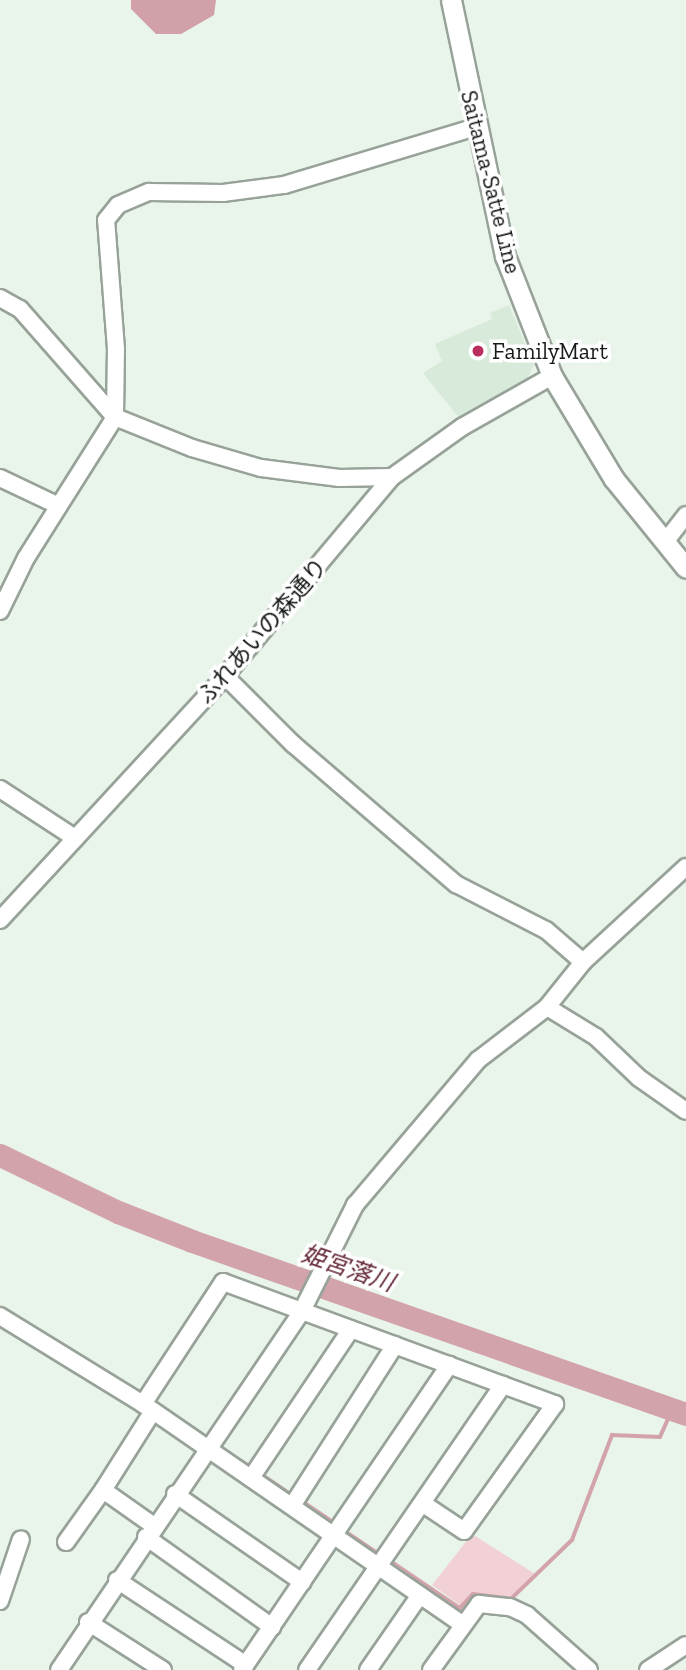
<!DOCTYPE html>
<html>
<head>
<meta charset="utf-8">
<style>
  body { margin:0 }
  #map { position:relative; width:686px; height:1670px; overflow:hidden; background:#e9f4ea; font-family:"Zilla Slab","Noto Sans JP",serif }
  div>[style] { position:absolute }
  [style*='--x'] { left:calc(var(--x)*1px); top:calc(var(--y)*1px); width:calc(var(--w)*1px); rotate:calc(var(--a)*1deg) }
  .built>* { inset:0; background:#d8eada }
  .green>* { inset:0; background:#f2d1d6 }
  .forest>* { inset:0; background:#d1a0a9 }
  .stream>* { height:3.5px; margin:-1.75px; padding:0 1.75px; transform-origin:1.75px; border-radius:1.75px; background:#d3a3ab }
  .river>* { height:23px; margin:-11.5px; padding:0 11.5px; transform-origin:11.5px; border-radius:11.5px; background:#d3a3ab }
  .roads { filter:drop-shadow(2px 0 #97a298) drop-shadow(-2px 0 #97a298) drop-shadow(0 2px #97a298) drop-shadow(0 -2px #97a298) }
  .minor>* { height:16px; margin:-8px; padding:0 8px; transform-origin:8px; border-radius:8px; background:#fff }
  .major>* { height:19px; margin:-9.5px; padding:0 9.5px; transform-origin:9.5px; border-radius:9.5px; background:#fff }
  .dots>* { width:19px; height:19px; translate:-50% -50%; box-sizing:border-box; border:4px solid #fff; border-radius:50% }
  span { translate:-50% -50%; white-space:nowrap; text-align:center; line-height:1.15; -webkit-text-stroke:7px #fff; paint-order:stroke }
  .street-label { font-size:23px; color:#161a16 }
  .poi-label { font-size:23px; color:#161a16 }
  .left { translate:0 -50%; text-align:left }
  .water-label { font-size:24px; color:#652937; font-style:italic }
</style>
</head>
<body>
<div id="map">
  <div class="built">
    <div style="clip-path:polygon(509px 305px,534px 365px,526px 381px,460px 419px,423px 373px,442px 361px,435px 344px,492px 319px,490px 313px)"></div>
  </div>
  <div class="green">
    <div style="clip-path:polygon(472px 1534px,535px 1574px,511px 1598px,472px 1593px,460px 1605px,432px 1585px)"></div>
  </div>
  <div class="forest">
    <div style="clip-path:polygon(131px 0,216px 0,214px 15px,181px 34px,156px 34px,131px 9px)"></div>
  </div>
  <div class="stream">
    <div style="--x:155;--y:1402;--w:64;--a:34.2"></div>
    <div style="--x:217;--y:1445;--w:42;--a:33.3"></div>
    <div style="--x:261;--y:1474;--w:37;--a:34"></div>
    <div style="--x:302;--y:1501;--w:41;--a:34.1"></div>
    <div style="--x:342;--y:1529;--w:45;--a:34"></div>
    <div style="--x:389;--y:1560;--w:86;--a:34.1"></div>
    <div style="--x:460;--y:1608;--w:19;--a:-47"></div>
    <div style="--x:473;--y:1594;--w:38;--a:7"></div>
    <div style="--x:511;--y:1599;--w:85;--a:-44"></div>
    <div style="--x:572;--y:1540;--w:112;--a:-69.1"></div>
    <div style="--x:612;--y:1435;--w:48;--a:2.4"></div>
    <div style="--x:660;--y:1437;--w:30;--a:-66"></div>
  </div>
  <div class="river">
    <div style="--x:0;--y:1155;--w:131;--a:25.8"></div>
    <div style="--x:118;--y:1212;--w:79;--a:21.4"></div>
    <div style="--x:192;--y:1241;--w:523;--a:19.3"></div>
  </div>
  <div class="roads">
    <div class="minor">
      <div style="--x:0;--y:298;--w:23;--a:29"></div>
      <div style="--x:20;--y:309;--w:144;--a:48.7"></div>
      <div style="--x:115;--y:417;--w:83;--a:21.9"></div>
      <div style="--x:192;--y:448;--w:72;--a:16.2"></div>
      <div style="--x:261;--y:468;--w:79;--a:7.3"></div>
      <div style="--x:339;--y:478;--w:53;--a:-1.1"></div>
      <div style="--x:0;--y:478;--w:65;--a:25.4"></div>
      <div style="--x:665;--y:542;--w:34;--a:-52"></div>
      <div style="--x:0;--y:611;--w:59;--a:-63.9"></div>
      <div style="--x:26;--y:558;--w:167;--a:-57.7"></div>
      <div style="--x:115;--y:417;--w:68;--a:-89.2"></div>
      <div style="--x:116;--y:349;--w:129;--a:-94.4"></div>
      <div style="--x:106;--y:220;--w:19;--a:-51"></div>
      <div style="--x:118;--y:205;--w:34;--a:-23"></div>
      <div style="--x:149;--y:192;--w:74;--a:0.8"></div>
      <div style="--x:223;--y:193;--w:62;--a:-7.5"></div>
      <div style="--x:284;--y:185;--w:201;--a:-16.8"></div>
      <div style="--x:225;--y:676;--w:96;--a:45"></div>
      <div style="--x:293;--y:744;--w:215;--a:40.7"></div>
      <div style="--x:456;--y:884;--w:101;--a:27.1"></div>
      <div style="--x:546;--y:930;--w:49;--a:40.9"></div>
      <div style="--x:0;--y:789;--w:90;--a:33.2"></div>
      <div style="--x:0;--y:920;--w:332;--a:-47.3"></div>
      <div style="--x:225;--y:676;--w:260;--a:-50"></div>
      <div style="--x:392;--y:477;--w:86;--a:-35.5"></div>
      <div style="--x:462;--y:427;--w:103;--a:-29.5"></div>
      <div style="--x:547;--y:1007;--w:57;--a:31.5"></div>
      <div style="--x:596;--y:1037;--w:59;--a:43.6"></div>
      <div style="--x:639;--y:1078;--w:57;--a:35.1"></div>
      <div style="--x:0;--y:1316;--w:168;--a:31.6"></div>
      <div style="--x:143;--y:1404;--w:388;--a:34.6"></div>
      <div style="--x:143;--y:1404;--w:146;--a:-56.7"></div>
      <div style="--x:223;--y:1282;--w:354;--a:20.2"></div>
      <div style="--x:555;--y:1404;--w:156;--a:125.6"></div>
      <div style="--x:464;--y:1531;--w:50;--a:-146.3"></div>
      <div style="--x:153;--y:1411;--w:93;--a:122.3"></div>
      <div style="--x:103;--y:1490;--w:62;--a:35.2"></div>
      <div style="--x:251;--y:1478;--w:179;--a:-56.1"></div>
      <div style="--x:175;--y:1494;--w:155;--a:34.7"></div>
      <div style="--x:292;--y:1506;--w:191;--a:-57.4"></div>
      <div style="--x:146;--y:1537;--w:155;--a:35.5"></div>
      <div style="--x:66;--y:1542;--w:64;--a:-54.6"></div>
      <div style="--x:117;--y:1580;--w:154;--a:33.4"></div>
      <div style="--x:0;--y:1601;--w:65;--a:-71.3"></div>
      <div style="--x:88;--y:1622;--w:89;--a:32.6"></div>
      <div style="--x:59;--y:1670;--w:434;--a:-55.9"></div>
      <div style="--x:302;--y:1311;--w:119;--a:-63.4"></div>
      <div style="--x:355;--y:1205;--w:190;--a:-49.7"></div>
      <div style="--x:478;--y:1060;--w:87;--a:-37.5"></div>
      <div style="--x:547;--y:1007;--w:58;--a:-51.3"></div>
      <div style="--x:583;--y:962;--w:140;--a:-42.7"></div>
      <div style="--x:242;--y:1670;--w:369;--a:-55.8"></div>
      <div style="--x:307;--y:1670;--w:346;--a:-55.5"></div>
      <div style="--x:368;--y:1670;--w:91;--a:-55.3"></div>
      <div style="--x:431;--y:1670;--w:82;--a:-54"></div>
      <div style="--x:479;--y:1604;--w:31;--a:6"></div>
      <div style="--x:510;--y:1607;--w:19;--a:25"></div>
      <div style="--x:527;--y:1615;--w:83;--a:41.6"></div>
      <div style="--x:648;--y:1670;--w:45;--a:-33.3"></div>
    </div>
    <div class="major">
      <div style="--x:451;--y:0;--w:262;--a:78.1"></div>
      <div style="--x:505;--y:256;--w:129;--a:68.6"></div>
      <div style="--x:552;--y:376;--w:120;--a:59"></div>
      <div style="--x:614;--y:479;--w:114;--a:51"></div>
    </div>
  </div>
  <div class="dots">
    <div style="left:478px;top:351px;background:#bb2d5a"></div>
  </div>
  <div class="street-label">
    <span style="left:491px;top:182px;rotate:76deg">Saitama-Satte Line</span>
    <span style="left:262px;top:631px;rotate:-49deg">ふれあいの森通り</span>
  </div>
  <div class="poi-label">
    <span class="left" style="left:492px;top:351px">FamilyMart</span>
  </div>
  <div class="water-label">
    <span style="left:348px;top:1268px;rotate:19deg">姫宮落川</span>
  </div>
</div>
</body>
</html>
